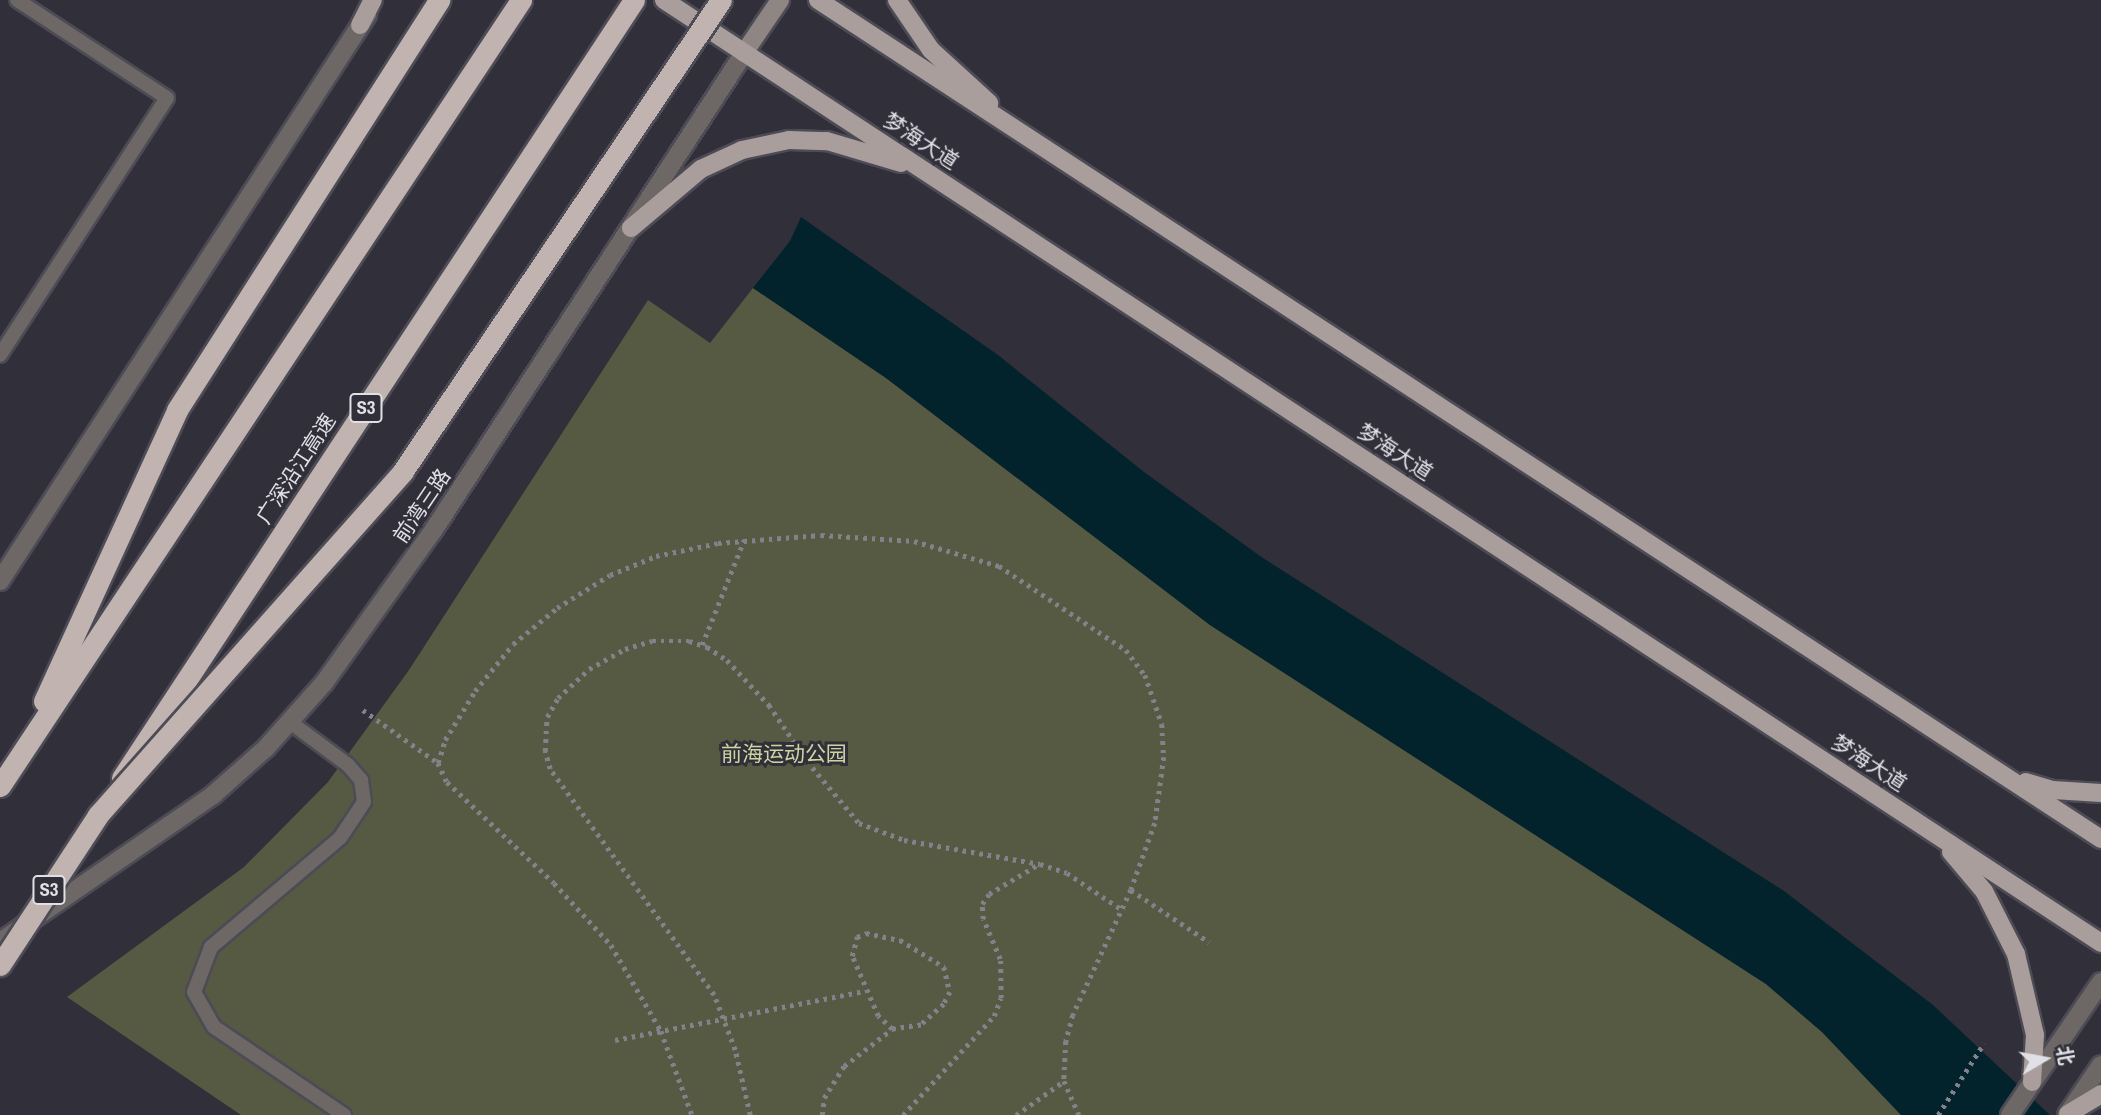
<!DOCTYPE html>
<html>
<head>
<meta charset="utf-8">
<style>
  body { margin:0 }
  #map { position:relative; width:2101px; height:1115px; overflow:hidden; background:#312f39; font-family:"Archivo Narrow","Noto Sans SC",sans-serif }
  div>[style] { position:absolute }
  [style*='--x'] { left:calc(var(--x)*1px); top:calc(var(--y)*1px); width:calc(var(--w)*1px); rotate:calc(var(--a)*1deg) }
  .green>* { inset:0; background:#575a42 }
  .water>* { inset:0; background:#03232c }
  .path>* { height:4.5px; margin-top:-2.25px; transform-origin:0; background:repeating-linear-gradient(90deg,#838189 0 3.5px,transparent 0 8.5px) }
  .roads { filter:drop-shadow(2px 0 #4d4b55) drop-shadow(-2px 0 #4d4b55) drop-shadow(0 2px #4d4b55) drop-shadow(0 -2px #4d4b55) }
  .service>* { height:14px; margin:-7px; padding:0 7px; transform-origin:7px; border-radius:7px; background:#6d6866 }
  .tertiary>* { height:18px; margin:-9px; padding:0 9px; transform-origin:9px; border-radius:9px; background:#6d6866 }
  .secondary>* { height:18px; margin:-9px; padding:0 9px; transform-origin:9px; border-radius:9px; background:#8f8684 }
  .primary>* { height:18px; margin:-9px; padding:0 9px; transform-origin:9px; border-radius:9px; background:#a99e9b }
  .motorway>* { height:21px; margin:-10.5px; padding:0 10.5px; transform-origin:10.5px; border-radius:10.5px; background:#c1b3b0 }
  .bridges { filter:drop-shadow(2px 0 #4d4b55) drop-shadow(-2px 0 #4d4b55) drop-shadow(0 2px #4d4b55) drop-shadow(0 -2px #4d4b55) }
  .motorway-bridge>* { height:21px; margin:-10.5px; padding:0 10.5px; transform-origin:10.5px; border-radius:10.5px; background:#c1b3b0 }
  span { translate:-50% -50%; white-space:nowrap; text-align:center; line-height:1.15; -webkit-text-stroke:6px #312f39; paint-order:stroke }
  .shield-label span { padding:2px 5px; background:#312f39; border:2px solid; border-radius:5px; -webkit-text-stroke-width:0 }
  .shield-label { font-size:19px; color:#e1e0e6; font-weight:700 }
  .street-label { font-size:21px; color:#e1e0e6 }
  .park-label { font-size:21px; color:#ced5a0 }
  .north { position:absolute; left:2010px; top:1024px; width:70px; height:70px; -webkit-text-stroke:5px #312f39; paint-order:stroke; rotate:80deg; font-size:19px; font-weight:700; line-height:28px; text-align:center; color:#e1e0e6 }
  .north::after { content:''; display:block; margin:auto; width:24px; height:32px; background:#e1e0e6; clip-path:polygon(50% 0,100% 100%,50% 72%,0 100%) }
</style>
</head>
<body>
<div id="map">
  <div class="green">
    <div style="clip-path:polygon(753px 288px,886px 378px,1210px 625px,1766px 984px,1822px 1032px,1901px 1115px,241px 1115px,67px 997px,244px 867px,328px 782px,409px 670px,648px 300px,710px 343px)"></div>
  </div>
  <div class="water">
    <div style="clip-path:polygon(801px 217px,998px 355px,1144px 472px,1260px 556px,1784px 891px,1933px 1005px,2050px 1115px,1901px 1115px,1822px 1032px,1766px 984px,1210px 625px,886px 378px,753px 288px,790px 241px)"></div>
  </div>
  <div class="path">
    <div style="--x:702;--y:645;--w:113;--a:-68.2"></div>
    <div style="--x:363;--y:710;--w:92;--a:35.2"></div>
    <div style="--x:438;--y:763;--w:21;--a:65"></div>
    <div style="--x:447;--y:782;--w:147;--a:43.3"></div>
    <div style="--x:554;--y:883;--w:84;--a:47.4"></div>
    <div style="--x:611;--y:945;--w:99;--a:59.8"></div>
    <div style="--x:661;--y:1031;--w:90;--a:69.7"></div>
    <div style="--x:438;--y:763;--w:24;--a:-73"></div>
    <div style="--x:445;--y:740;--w:57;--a:-58.5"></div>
    <div style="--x:475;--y:691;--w:60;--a:-51"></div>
    <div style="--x:513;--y:644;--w:57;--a:-39.3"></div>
    <div style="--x:557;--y:608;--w:62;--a:-31.9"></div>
    <div style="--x:610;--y:575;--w:50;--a:-22.4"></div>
    <div style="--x:656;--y:556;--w:63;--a:-11.8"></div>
    <div style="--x:718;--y:543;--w:103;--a:-4.4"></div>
    <div style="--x:821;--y:535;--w:93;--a:3.7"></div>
    <div style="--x:914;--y:541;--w:89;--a:16.4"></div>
    <div style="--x:999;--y:566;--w:152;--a:33.5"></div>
    <div style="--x:1126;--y:650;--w:31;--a:53"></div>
    <div style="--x:1145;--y:675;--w:52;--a:70.9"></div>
    <div style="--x:1162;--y:724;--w:33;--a:87"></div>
    <div style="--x:1164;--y:757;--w:67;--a:97.8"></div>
    <div style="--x:1155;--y:823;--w:71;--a:109.7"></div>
    <div style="--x:1131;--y:890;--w:138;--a:114.9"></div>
    <div style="--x:1073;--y:1015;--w:27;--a:105"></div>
    <div style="--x:1066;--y:1041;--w:40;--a:92.9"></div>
    <div style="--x:1064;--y:1081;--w:37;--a:66"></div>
    <div style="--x:1131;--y:890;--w:94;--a:33.7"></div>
    <div style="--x:866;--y:933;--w:35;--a:12"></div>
    <div style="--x:900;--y:940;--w:52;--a:31.5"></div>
    <div style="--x:944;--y:967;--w:26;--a:77"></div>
    <div style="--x:950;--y:992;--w:13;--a:117"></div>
    <div style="--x:944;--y:1004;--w:31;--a:138"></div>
    <div style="--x:921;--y:1025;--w:29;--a:172"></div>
    <div style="--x:892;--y:1029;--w:19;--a:-137"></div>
    <div style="--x:878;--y:1016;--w:65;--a:-113.4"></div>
    <div style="--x:852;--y:956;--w:20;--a:-75"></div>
    <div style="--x:857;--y:937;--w:10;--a:-24"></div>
    <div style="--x:615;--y:1040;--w:255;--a:-11.1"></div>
    <div style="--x:750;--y:1115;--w:67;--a:-103"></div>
    <div style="--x:735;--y:1050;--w:59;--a:-110.9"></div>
    <div style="--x:714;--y:995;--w:279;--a:-126"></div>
    <div style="--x:550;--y:769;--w:19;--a:-106"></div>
    <div style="--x:545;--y:751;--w:34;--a:-87"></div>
    <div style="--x:547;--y:717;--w:22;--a:-60"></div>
    <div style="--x:558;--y:698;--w:42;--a:-43.1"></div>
    <div style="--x:589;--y:669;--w:41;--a:-29.1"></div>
    <div style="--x:625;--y:649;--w:28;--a:-17"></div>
    <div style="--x:652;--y:641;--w:37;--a:0"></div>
    <div style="--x:689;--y:641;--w:19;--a:18"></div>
    <div style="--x:707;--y:647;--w:24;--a:33"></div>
    <div style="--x:727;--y:660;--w:62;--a:47"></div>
    <div style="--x:769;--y:705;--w:68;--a:55.8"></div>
    <div style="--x:807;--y:761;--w:81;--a:50"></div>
    <div style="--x:859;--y:823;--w:48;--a:20.7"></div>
    <div style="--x:904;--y:840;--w:138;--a:10"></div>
    <div style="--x:1040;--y:864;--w:28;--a:18"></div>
    <div style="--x:1067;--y:873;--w:65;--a:33.7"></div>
    <div style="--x:822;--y:1115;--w:17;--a:-83"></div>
    <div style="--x:824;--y:1098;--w:38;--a:-58"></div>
    <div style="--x:844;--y:1066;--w:61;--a:-37.6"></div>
    <div style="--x:903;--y:1115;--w:134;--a:-47.4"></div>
    <div style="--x:994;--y:1016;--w:19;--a:-69"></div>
    <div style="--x:1001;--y:998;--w:39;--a:-91"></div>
    <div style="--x:1000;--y:959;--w:43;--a:-113"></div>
    <div style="--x:983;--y:919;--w:15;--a:-94"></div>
    <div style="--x:982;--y:904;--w:12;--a:-55"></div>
    <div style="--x:989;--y:894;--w:58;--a:-31"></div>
    <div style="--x:1016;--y:1115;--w:59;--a:-35.3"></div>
    <div style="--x:1938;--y:1115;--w:85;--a:-57.4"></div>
  </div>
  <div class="roads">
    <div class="service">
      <div style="--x:0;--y:355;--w:306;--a:-57"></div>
      <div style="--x:167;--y:98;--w:179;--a:-146.8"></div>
      <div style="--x:290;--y:722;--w:72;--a:36.6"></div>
      <div style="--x:348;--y:765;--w:20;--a:49"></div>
      <div style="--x:361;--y:780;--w:22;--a:82"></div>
      <div style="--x:364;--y:802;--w:43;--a:123.7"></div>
      <div style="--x:340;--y:838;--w:169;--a:139.8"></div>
      <div style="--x:211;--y:947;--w:48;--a:110.7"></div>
      <div style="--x:194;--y:992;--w:40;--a:60.3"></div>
      <div style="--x:214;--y:1027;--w:157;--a:34.1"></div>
    </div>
    <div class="tertiary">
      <div style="--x:0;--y:581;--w:675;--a:-57.04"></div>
      <div style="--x:0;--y:942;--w:259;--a:-34.6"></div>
      <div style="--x:213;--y:795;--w:71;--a:-41.6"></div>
      <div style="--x:266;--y:748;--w:87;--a:-48.3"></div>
      <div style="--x:324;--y:683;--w:187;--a:-54.4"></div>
      <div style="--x:433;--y:531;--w:570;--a:-56.95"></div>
      <div style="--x:2010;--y:1115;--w:161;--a:-55.6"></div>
      <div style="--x:2067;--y:1115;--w:60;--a:-55.8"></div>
    </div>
    <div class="secondary">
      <div style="--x:744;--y:53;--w:64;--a:-55.8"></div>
    </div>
    <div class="primary">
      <div style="--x:664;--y:0;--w:1719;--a:33.27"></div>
      <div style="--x:818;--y:0;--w:1533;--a:33.18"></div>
      <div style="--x:897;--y:0;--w:60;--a:55.8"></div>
      <div style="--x:931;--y:50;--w:79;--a:42.4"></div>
      <div style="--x:360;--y:25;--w:28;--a:-63"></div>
      <div style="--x:631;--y:228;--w:92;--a:-40.1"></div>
      <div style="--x:701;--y:169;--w:45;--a:-24.9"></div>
      <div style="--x:742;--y:150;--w:48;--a:-12"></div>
      <div style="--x:789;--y:140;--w:38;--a:2"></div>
      <div style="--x:827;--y:141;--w:77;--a:16.6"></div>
      <div style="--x:2026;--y:782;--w:28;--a:17"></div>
      <div style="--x:2053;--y:790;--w:48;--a:3.6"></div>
      <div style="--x:1951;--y:852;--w:51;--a:49.8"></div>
      <div style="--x:1984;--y:891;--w:71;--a:63.1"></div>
      <div style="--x:2016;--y:954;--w:83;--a:76.8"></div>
      <div style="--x:2035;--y:1035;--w:47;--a:93.7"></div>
      <div style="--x:2068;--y:1114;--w:39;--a:-31"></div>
    </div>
    <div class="motorway">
      <div style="--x:44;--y:701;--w:320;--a:-65.4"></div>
      <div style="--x:177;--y:410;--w:487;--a:-57.4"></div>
      <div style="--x:122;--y:778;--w:931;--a:-56.65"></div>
      <div style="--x:0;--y:786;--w:943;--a:-56.46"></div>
    </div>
  </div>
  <div class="bridges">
    <div class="motorway-bridge">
      <div style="--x:0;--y:965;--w:179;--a:-56.8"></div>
      <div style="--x:98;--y:815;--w:460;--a:-48.4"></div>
      <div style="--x:403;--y:471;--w:568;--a:-55.97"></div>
    </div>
  </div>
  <div class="shield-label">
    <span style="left:366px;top:408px">S3</span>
    <span style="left:49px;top:890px">S3</span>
  </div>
  <div class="street-label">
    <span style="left:921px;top:141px;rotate:33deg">梦海大道</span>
    <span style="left:1395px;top:452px;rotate:33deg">梦海大道</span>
    <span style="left:296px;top:469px;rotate:-57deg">广深沿江高速</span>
    <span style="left:422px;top:506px;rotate:-56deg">前湾三路</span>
    <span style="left:1869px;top:763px;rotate:33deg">梦海大道</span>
  </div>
  <div class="park-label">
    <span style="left:784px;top:754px">前海运动公园</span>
  </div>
  <div class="north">北</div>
</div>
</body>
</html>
